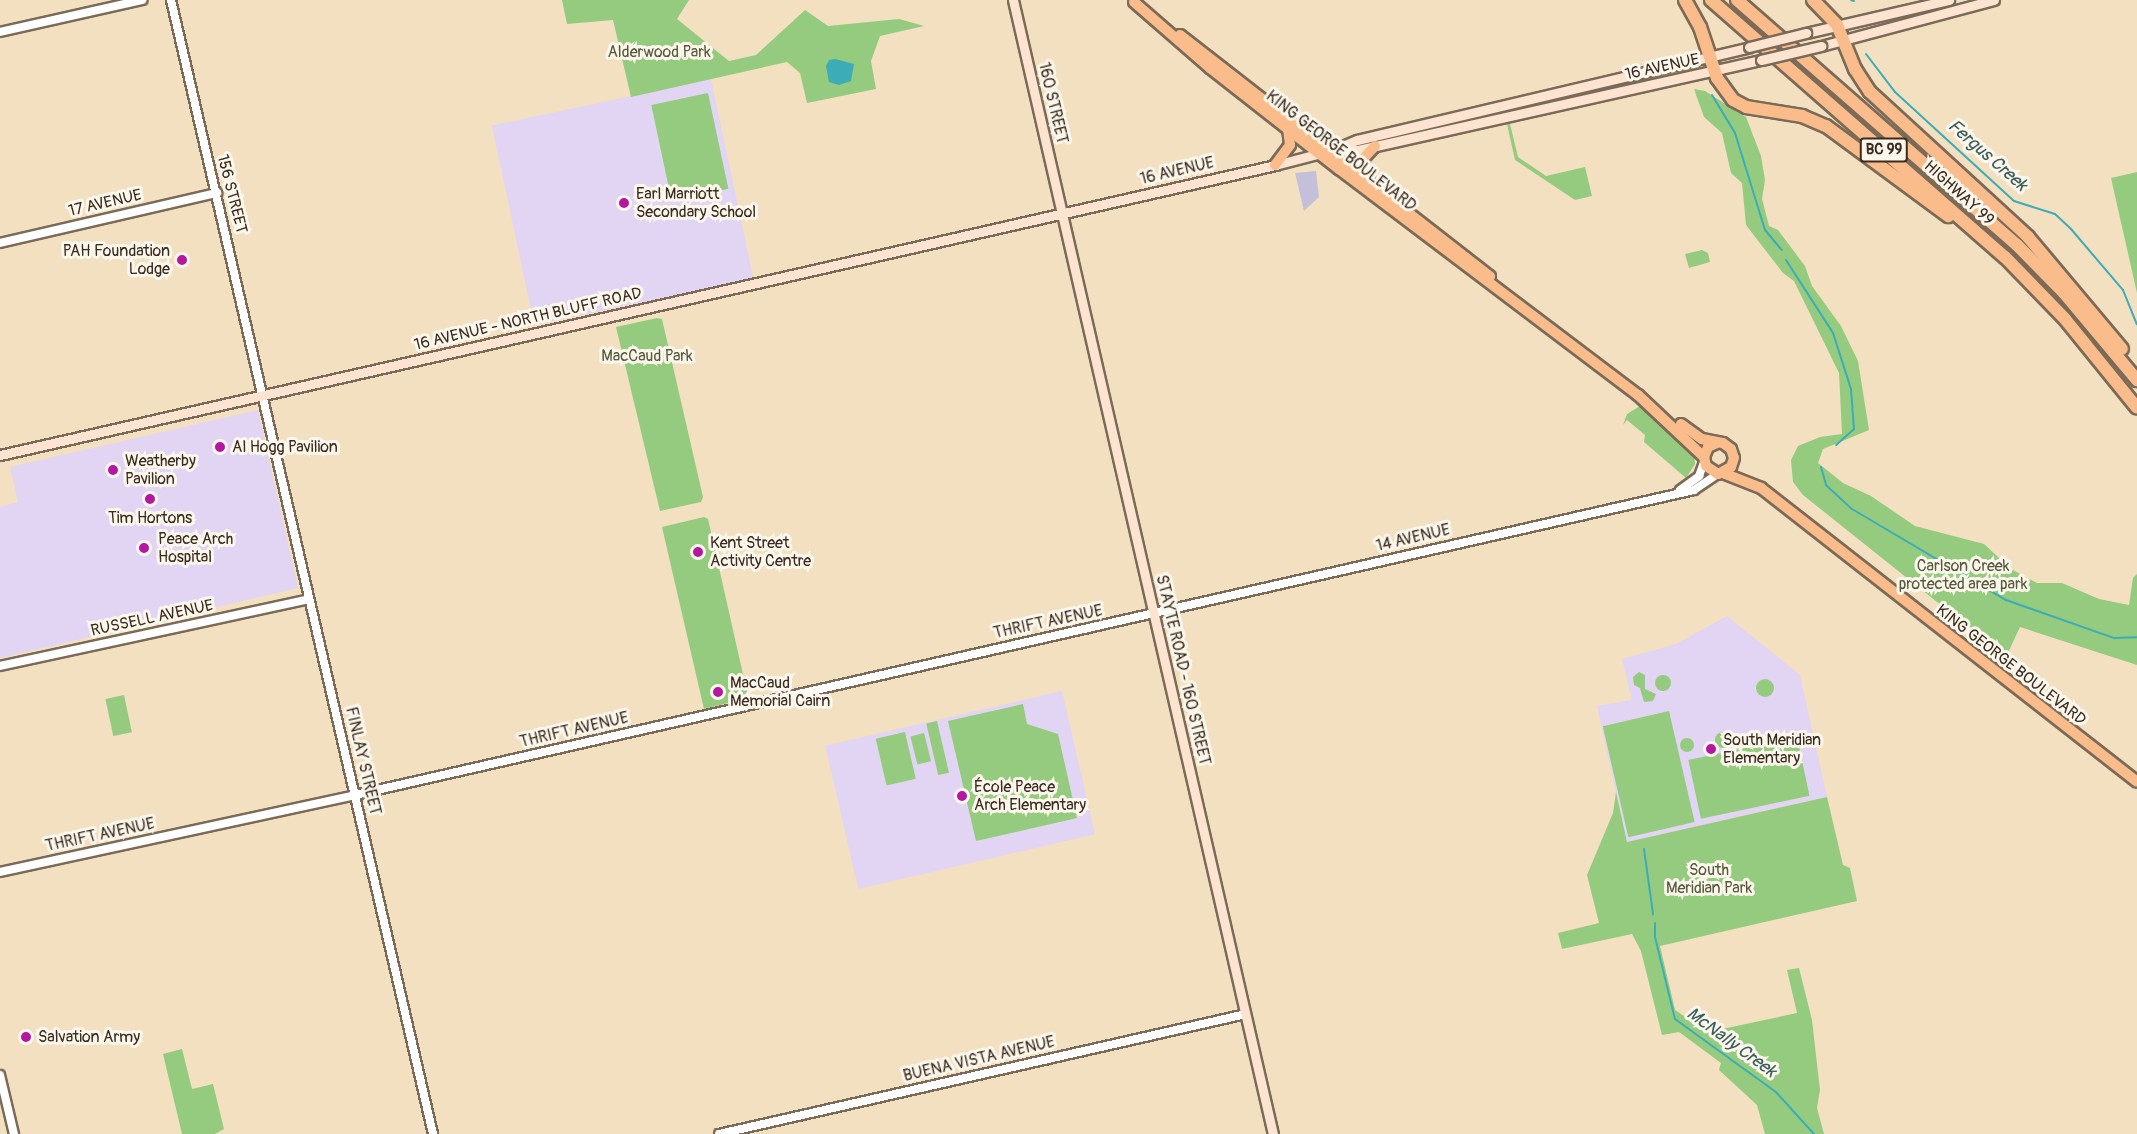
<!DOCTYPE html>
<html>
<head>
<meta charset="utf-8">
<style>
  body { margin:0 }
  #map { position:relative; width:2137px; height:1134px; overflow:hidden; background:#f2e0c1; font-family:Pangolin,sans-serif }
  div>[style] { position:absolute }
  [style*='--x'] { left:calc(var(--x)*1px); top:calc(var(--y)*1px); width:calc(var(--w)*1px); rotate:calc(var(--a)*1deg) }
  .built>* { inset:0; background:#e2d4f3; transform-origin:0 0 }
  .industrial>* { inset:0; background:#c5c0da }
  .green>* { inset:0; background:#94cb7e; transform-origin:0 0 }
  .round { border-radius:50% }
  .water>* { inset:0; background:#3cacb7 }
  .stream>* { height:2px; margin:-1px; padding:0 1px; transform-origin:1px; border-radius:1px; background:#3cacb7 }
  .roads { filter:drop-shadow(2px 0 #7b6a57) drop-shadow(-2px 0 #7b6a57) drop-shadow(0 2px #7b6a57) drop-shadow(0 -2px #7b6a57) }
  .tertiary>* { height:8px; margin:-4px; padding:0 4px; transform-origin:4px; border-radius:4px; background:#fff }
  .secondary>* { height:9px; margin:-4.5px; padding:0 4.5px; transform-origin:4.5px; border-radius:4.5px; background:#fde4d0 }
  .primary>* { height:10px; margin:-5px; padding:0 5px; transform-origin:5px; border-radius:5px; background:#f9bc8a }
  .motorway>* { height:12px; margin:-6px; padding:0 6px; transform-origin:6px; border-radius:6px; background:#f9bc8a }
  .bridges { filter:drop-shadow(2px 0 #7b6a57) drop-shadow(-2px 0 #7b6a57) drop-shadow(0 2px #7b6a57) drop-shadow(0 -2px #7b6a57) }
  .secondary-bridge>* { height:9px; margin:-4.5px; padding:0 4.5px; transform-origin:4.5px; border-radius:4.5px; background:#fde4d0 }
  .dots>* { width:16px; height:16px; translate:-50% -50%; box-sizing:border-box; border:3px solid #fbf7ec; border-radius:50% }
  span { translate:-50% -50%; white-space:nowrap; text-align:center; line-height:1.15; -webkit-text-stroke:6px #fbf7ec; paint-order:stroke }
  .shield-label span { padding:2px 4px; background:#fbf7ec; border:2px solid; border-radius:4px; -webkit-text-stroke-width:0 }
  .shield-label { font-size:15px; color:#3b2a1e; font-weight:700 }
  .park-label { font-size:16px; color:#565a3b }
  .street-label { font-size:16px; color:#3b2a1e }
  .poi-label { font-size:16px; color:#3b2a1e }
  .left { translate:0 -50%; text-align:left }
  .right { translate:-100% -50%; text-align:right }
  .water-label { font-size:18px; color:#3b5e5b; font-style:italic }
</style>
</head>
<body>
<div id="map">
  <div class="built">
    <div style="left:711px;top:79px;width:204px;height:224px;rotate:78deg"></div>
    <div style="clip-path:polygon(258px 410px,298px 588px,0 658px,0 507px,18px 502px,10px 467px)"></div>
    <div style="clip-path:polygon(1727px 616px,1800px 675px,1827px 797px,1627px 842px,1597px 706px,1632px 700px,1622px 659px,1676px 644px)"></div>
    <div style="left:1062px;top:691px;width:147px;height:243px;rotate:77deg"></div>
  </div>
  <div class="industrial">
    <div style="clip-path:polygon(1316px 171px,1319px 197px,1304px 211px,1295px 173px)"></div>
  </div>
  <div class="green">
    <div style="clip-path:polygon(562px 0,689px 0,677px 19px,729px 61px,756px 55px,805px 10px,828px 26px,899px 19px,924px 26px,880px 36px,871px 61px,876px 89px,807px 103px,800px 73px,787px 62px,631px 97px,613px 20px,567px 24px)"></div>
    <div style="clip-path:polygon(1694px 89px,1705px 91px,1746px 117px,1761px 156px,1765px 180px,1762px 199px,1769px 226px,1778px 230px,1805px 266px,1812px 286px,1841px 326px,1858px 361px,1869px 430px,1823px 449px,1818px 463px,1843px 483px,1871px 496px,1915px 526px,1984px 544px,2011px 569px,2037px 583px,2062px 583px,2099px 599px,2129px 605px,2133px 578px,2137px 574px,2137px 665px,2020px 627px,2006px 657px,1803px 495px,1793px 482px,1791px 460px,1798px 446px,1820px 437px,1842px 434px,1839px 373px,1794px 281px,1783px 273px,1746px 225px,1742px 183px,1731px 173px,1722px 133px,1704px 117px)"></div>
    <div style="left:708px;top:93px;width:98px;height:58px;rotate:78deg"></div>
    <div style="clip-path:polygon(1507px 124px,1510px 124px,1518px 157px,1546px 176px,1585px 167px,1592px 196px,1575px 200px,1515px 160px)"></div>
    <div style="clip-path:polygon(2137px 172px,2137px 293px,2111px 178px)"></div>
    <div style="clip-path:polygon(1702px 250px,1708px 253px,1710px 262px,1689px 268px,1685px 254px)"></div>
    <div style="clip-path:polygon(657px 318px,662px 319px,703px 497px,701px 502px,660px 511px,616px 327px)"></div>
    <div style="clip-path:polygon(1640px 406px,1694px 453px,1695px 464px,1686px 478px,1644px 442px,1645px 435px,1627px 420px,1623px 425px,1627px 414px)"></div>
    <div style="clip-path:polygon(704px 517px,708px 519px,747px 692px,744px 699px,704px 709px,662px 527px)"></div>
    <div style="clip-path:polygon(1639px 672px,1645px 675px,1645px 689px,1656px 694px,1653px 701px,1644px 702px,1640px 688px,1634px 685px,1633px 677px)"></div>
    <div class="round" style="left:1655px;top:675px;width:16px;height:16px"></div>
    <div class="round" style="left:1756px;top:679px;width:18px;height:18px"></div>
    <div style="left:124px;top:695px;width:38px;height:19px;rotate:78deg"></div>
    <div style="clip-path:polygon(1023px 704px,1027px 724px,1058px 734px,1077px 818px,976px 841px,948px 721px)"></div>
    <div style="left:1669px;top:711px;width:114px;height:68px;rotate:77deg"></div>
    <div style="left:937px;top:721px;width:53px;height:11px;rotate:77deg"></div>
    <div class="round" style="left:1715px;top:732px;width:16px;height:16px"></div>
    <div style="left:905px;top:732px;width:48px;height:30px;rotate:77deg"></div>
    <div style="left:924px;top:733px;width:29px;height:14px;rotate:76deg"></div>
    <div style="left:1797px;top:737px;width:60px;height:111px;rotate:78deg"></div>
    <div class="round" style="left:1680px;top:738px;width:14px;height:14px"></div>
    <div style="clip-path:polygon(1616px 792px,1627px 842px,1827px 797px,1843px 865px,1850px 868px,1857px 901px,1660px 946px,1675px 1010px,1708px 1032px,1797px 1013px,1787px 970px,1799px 968px,1812px 1020px,1820px 1090px,1817px 1108px,1824px 1134px,1765px 1134px,1757px 1105px,1719px 1070px,1721px 1063px,1679px 1032px,1662px 1035px,1641px 951px,1632px 934px,1562px 949px,1558px 933px,1599px 923px,1587px 875px,1613px 813px)"></div>
    <div style="clip-path:polygon(182px 1049px,192px 1089px,213px 1084px,224px 1129px,215px 1134px,182px 1134px,163px 1054px)"></div>
  </div>
  <div class="water">
    <div style="clip-path:polygon(835px 59px,854px 64px,851px 81px,839px 85px,829px 82px,826px 66px,829px 60px)"></div>
  </div>
  <div class="stream">
    <div style="--x:1851;--y:0;--w:3;--a:18"></div>
    <div style="--x:1866;--y:54;--w:48;--a:52.7"></div>
    <div style="--x:1895;--y:92;--w:161;--a:42.5"></div>
    <div style="--x:2014;--y:201;--w:43;--a:17.6"></div>
    <div style="--x:2055;--y:214;--w:22;--a:43"></div>
    <div style="--x:2071;--y:229;--w:80;--a:49.6"></div>
    <div style="--x:2123;--y:290;--w:37;--a:68"></div>
    <div style="--x:1712;--y:95;--w:44;--a:58.8"></div>
    <div style="--x:1735;--y:133;--w:102;--a:72.8"></div>
    <div style="--x:1765;--y:230;--w:26;--a:50"></div>
    <div style="--x:1786;--y:260;--w:87;--a:57.2"></div>
    <div style="--x:1833;--y:333;--w:59;--a:72.2"></div>
    <div style="--x:1851;--y:389;--w:40;--a:85.7"></div>
    <div style="--x:1854;--y:429;--w:24;--a:138"></div>
    <div style="--x:1821;--y:467;--w:19;--a:74"></div>
    <div style="--x:1826;--y:485;--w:35;--a:43"></div>
    <div style="--x:1852;--y:509;--w:179;--a:30.6"></div>
    <div style="--x:2006;--y:600;--w:114;--a:19.4"></div>
    <div style="--x:2114;--y:638;--w:23;--a:-2"></div>
    <div style="--x:1644;--y:849;--w:66;--a:82.1"></div>
    <div style="--x:1655;--y:923;--w:14;--a:90"></div>
    <div style="--x:1655;--y:937;--w:84;--a:76.3"></div>
    <div style="--x:1675;--y:1019;--w:125;--a:35.9"></div>
    <div style="--x:1776;--y:1092;--w:57;--a:47.9"></div>
  </div>
  <div class="roads">
    <div class="tertiary">
      <div style="--x:171;--y:0;--w:1164;--a:76.99"></div>
      <div style="--x:0;--y:32;--w:146;--a:-12.7"></div>
      <div style="--x:0;--y:243;--w:223;--a:-13"></div>
      <div style="--x:1680;--y:490;--w:24;--a:-36"></div>
      <div style="--x:1699;--y:476;--w:15;--a:-70"></div>
      <div style="--x:0;--y:666;--w:316;--a:-12.2"></div>
      <div style="--x:0;--y:872;--w:363;--a:-12.2"></div>
      <div style="--x:355;--y:795;--w:1373;--a:-12.83"></div>
      <div style="--x:1694;--y:490;--w:29;--a:-34"></div>
      <div style="--x:0;--y:1075;--w:61;--a:76.7"></div>
      <div style="--x:719;--y:1134;--w:540;--a:-12.83"></div>
    </div>
    <div class="secondary">
      <div style="--x:1013;--y:0;--w:1163;--a:77.09"></div>
      <div style="--x:1806;--y:33;--w:147;--a:-13"></div>
      <div style="--x:1821;--y:46;--w:179;--a:-14.9"></div>
      <div style="--x:1338;--y:150;--w:20;--a:0"></div>
      <div style="--x:1358;--y:150;--w:413;--a:-12.6"></div>
      <div style="--x:0;--y:455;--w:1308;--a:-12.81"></div>
      <div style="--x:1275;--y:165;--w:60;--a:-14.5"></div>
      <div style="--x:1333;--y:150;--w:26;--a:-23"></div>
      <div style="--x:1357;--y:140;--w:403;--a:-13.3"></div>
    </div>
    <div class="primary">
      <div style="--x:1134;--y:2;--w:101;--a:41"></div>
      <div style="--x:1210;--y:68;--w:164;--a:38.1"></div>
      <div style="--x:1339;--y:169;--w:375;--a:37.1"></div>
      <div style="--x:1638;--y:395;--w:91;--a:43.2"></div>
      <div style="--x:1180;--y:35;--w:393;--a:37.9"></div>
      <div style="--x:1275;--y:165;--w:25;--a:-53"></div>
      <div style="--x:1290;--y:145;--w:16;--a:-97"></div>
      <div style="--x:1364;--y:175;--w:15;--a:-98"></div>
      <div style="--x:1362;--y:160;--w:19;--a:-47"></div>
      <div style="--x:1681;--y:424;--w:26;--a:36"></div>
      <div style="--x:1702;--y:439;--w:21;--a:11"></div>
      <div style="--x:1723;--y:443;--w:10;--a:37"></div>
      <div style="--x:1731;--y:449;--w:9;--a:72"></div>
      <div style="--x:1734;--y:458;--w:9;--a:108"></div>
      <div style="--x:1731;--y:467;--w:15;--a:152"></div>
      <div style="--x:1718;--y:474;--w:14;--a:-146"></div>
      <div style="--x:1706;--y:466;--w:9;--a:-103"></div>
      <div style="--x:1704;--y:457;--w:11;--a:-68"></div>
      <div style="--x:1708;--y:447;--w:10;--a:-24"></div>
      <div style="--x:1723;--y:473;--w:41;--a:21.5"></div>
      <div style="--x:1761;--y:488;--w:477;--a:38"></div>
    </div>
    <div class="motorway">
      <div style="--x:1685;--y:0;--w:31;--a:61"></div>
      <div style="--x:1700;--y:27;--w:54;--a:71.6"></div>
      <div style="--x:1717;--y:78;--w:27;--a:54"></div>
      <div style="--x:1733;--y:100;--w:15;--a:28"></div>
      <div style="--x:1746;--y:107;--w:57;--a:9.1"></div>
      <div style="--x:1802;--y:116;--w:26;--a:23"></div>
      <div style="--x:1826;--y:126;--w:152;--a:36.4"></div>
      <div style="--x:1711;--y:0;--w:390;--a:41.2"></div>
      <div style="--x:2005;--y:257;--w:86;--a:45.9"></div>
      <div style="--x:2065;--y:319;--w:114;--a:51"></div>
      <div style="--x:1737;--y:0;--w:372;--a:41.2"></div>
      <div style="--x:2017;--y:245;--w:67;--a:45.6"></div>
      <div style="--x:2064;--y:293;--w:114;--a:50"></div>
      <div style="--x:1813;--y:0;--w:35;--a:46"></div>
      <div style="--x:1837;--y:25;--w:48;--a:67.8"></div>
      <div style="--x:1855;--y:69;--w:27;--a:57"></div>
      <div style="--x:1870;--y:92;--w:214;--a:42.5"></div>
      <div style="--x:2028;--y:237;--w:146;--a:50"></div>
    </div>
  </div>
  <div class="bridges">
    <div class="secondary-bridge">
      <div style="--x:1749;--y:47;--w:59;--a:-13.8"></div>
      <div style="--x:1761;--y:60;--w:62;--a:-13.1"></div>
    </div>
  </div>
  <div class="dots">
    <div style="left:624px;top:203px;background:#b5179e"></div>
    <div style="left:182px;top:260px;background:#b5179e"></div>
    <div style="left:220px;top:447px;background:#b5179e"></div>
    <div style="left:113px;top:470px;background:#b5179e"></div>
    <div style="left:150px;top:499px;background:#b5179e"></div>
    <div style="left:144px;top:548px;background:#b5179e"></div>
    <div style="left:698px;top:552px;background:#b5179e"></div>
    <div style="left:718px;top:692px;background:#b5179e"></div>
    <div style="left:1711px;top:749px;background:#b5179e"></div>
    <div style="left:962px;top:796px;background:#b5179e"></div>
    <div style="left:26px;top:1037px;background:#b5179e"></div>
  </div>
  <div class="shield-label">
    <span style="left:1884px;top:150px">BC 99</span>
  </div>
  <div class="park-label">
    <span style="left:659px;top:52px">Alderwood Park</span>
    <span style="left:647px;top:356px">MacCaud Park</span>
    <span style="left:1963px;top:575px">Carlson Creek<br>protected area park</span>
    <span style="left:1709px;top:879px">South<br>Meridian Park</span>
  </div>
  <div class="street-label">
    <span style="left:1662px;top:67px;rotate:-12deg">16 AVENUE</span>
    <span style="left:1053px;top:103px;rotate:77deg">160 STREET</span>
    <span style="left:1341px;top:151px;rotate:38deg">KING GEORGE BOULEVARD</span>
    <span style="left:1177px;top:171px;rotate:-13deg">16 AVENUE</span>
    <span style="left:1959px;top:193px;rotate:42deg">HIGHWAY 99</span>
    <span style="left:232px;top:194px;rotate:76deg">156 STREET</span>
    <span style="left:105px;top:203px;rotate:-13deg">17 AVENUE</span>
    <span style="left:528px;top:319px;rotate:-13deg">16 AVENUE - NORTH BLUFF ROAD</span>
    <span style="left:1413px;top:538px;rotate:-13deg">14 AVENUE</span>
    <span style="left:152px;top:618px;rotate:-12deg">RUSSELL AVENUE</span>
    <span style="left:1048px;top:622px;rotate:-12deg">THRIFT AVENUE</span>
    <span style="left:2011px;top:665px;rotate:38deg">KING GEORGE BOULEVARD</span>
    <span style="left:1183px;top:670px;rotate:77deg">STAYTE ROAD - 160 STREET</span>
    <span style="left:574px;top:730px;rotate:-13deg">THRIFT AVENUE</span>
    <span style="left:363px;top:761px;rotate:77deg">FINLAY STREET</span>
    <span style="left:100px;top:835px;rotate:-12deg">THRIFT AVENUE</span>
    <span style="left:979px;top:1059px;rotate:-13deg">BUENA VISTA AVENUE</span>
  </div>
  <div class="poi-label">
    <span class="left" style="left:636px;top:203px">Earl Marriott<br>Secondary School</span>
    <span class="right" style="left:170px;top:260px">PAH Foundation<br>Lodge</span>
    <span class="left" style="left:232px;top:447px">Al Hogg Pavilion</span>
    <span class="left" style="left:125px;top:470px">Weatherby<br>Pavilion</span>
    <span style="left:150px;top:518px">Tim Hortons</span>
    <span class="left" style="left:158px;top:548px">Peace Arch<br>Hospital</span>
    <span class="left" style="left:710px;top:552px">Kent Street<br>Activity Centre</span>
    <span class="left" style="left:730px;top:692px">MacCaud<br>Memorial Cairn</span>
    <span class="left" style="left:1723px;top:749px">South Meridian<br>Elementary</span>
    <span class="left" style="left:974px;top:796px">École Peace<br>Arch Elementary</span>
    <span class="left" style="left:38px;top:1037px">Salvation Army</span>
  </div>
  <div class="water-label">
    <span style="left:1987px;top:156px;rotate:41deg">Fergus Creek</span>
    <span style="left:1731px;top:1043px;rotate:36deg">McNally Creek</span>
  </div>
</div>
</body>
</html>
